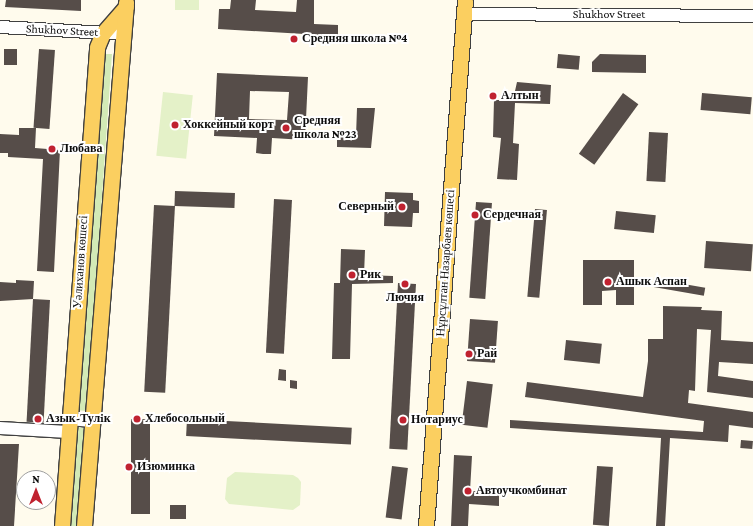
<!DOCTYPE html>
<html>
<head>
<meta charset="utf-8">
<style>
  body { margin:0 }
  #map { position:relative; width:753px; height:526px; overflow:hidden; background:#fffbed; font-family:"Crimson Pro",serif }
  div>[style] { position:absolute }
  [style*='--x'] { left:calc(var(--x)*1px); top:calc(var(--y)*1px); width:calc(var(--w)*1px); rotate:calc(var(--a)*1deg) }
  .green>* { inset:0; background:#d3eab6; transform-origin:0 0 }
  .pitch>* { inset:0; background:#e4f1c8; transform-origin:0 0 }
  .building>* { inset:0; background:#564d49; transform-origin:0 0 }
  .roads { filter:drop-shadow(1px 0 #404040) drop-shadow(-1px 0 #404040) drop-shadow(0 1px #404040) drop-shadow(0 -1px #404040) }
  .minor>* { height:12px; margin:-6px; padding:0 6px; transform-origin:6px; border-radius:6px; background:#fff }
  .major>* { height:15px; margin:-7.5px; padding:0 7.5px; transform-origin:7.5px; border-radius:7.5px; background:#fbcf60 }
  .dots>* { width:11px; height:11px; translate:-50% -50%; box-sizing:border-box; border:2px solid #fff; border-radius:50% }
  span { translate:-50% -50%; white-space:nowrap; text-align:center; line-height:1.15; -webkit-text-stroke:4px #fff; paint-order:stroke }
  .street-label { font-size:12px; color:#0d0d0d }
  .poi-label { font-size:12px; color:#0d0d0d; font-weight:700 }
  .left { translate:0 -50%; text-align:left }
  .right { translate:-100% -50%; text-align:right }
  .north { position:absolute; left:16px; top:470px; width:40px; height:40px; box-sizing:border-box; background:#fff; border:1px solid #9e9e9e; border-radius:50%; rotate:0deg; font-size:11px; font-weight:700; line-height:16px; text-align:center; color:#0d0d0d }
  .north::after { content:''; display:block; margin:auto; width:14px; height:18px; background:#c02230; clip-path:polygon(50% 0,100% 100%,50% 72%,0 100%) }
</style>
</head>
<body>
<div id="map">
  <div class="green">
    <div style="clip-path:polygon(103px 54px,112px 54px,87px 411px,76px 410px)"></div>
    <div style="left:74px;top:427px;width:11px;height:99px;rotate:5deg"></div>
  </div>
  <div class="pitch">
    <div style="left:175px;top:0;width:24px;height:10px"></div>
    <div style="left:163px;top:92px;width:30px;height:64px;rotate:6deg"></div>
    <div style="clip-path:polygon(235px 472px,293px 475px,298px 478px,301px 482px,300px 505px,293px 510px,229px 504px,225px 499px,227px 478px)"></div>
  </div>
  <div class="building">
    <div style="clip-path:polygon(6px 0,81px 0,81px 11px,5px 7px)"></div>
    <div style="clip-path:polygon(231px 0,256px 0,255px 10px,296px 12px,297px 0,314px 0,314px 24px,338px 25px,338px 36px,218px 29px,219px 9px,230px 9px)"></div>
    <div style="left:4px;top:49px;width:13px;height:16px"></div>
    <div style="left:39px;top:49px;width:16px;height:79px;rotate:4deg"></div>
    <div style="left:558px;top:54px;width:22px;height:14px;rotate:5deg"></div>
    <div style="clip-path:polygon(600px 54px,646px 55px,646px 73px,592px 72px,592px 62px)"></div>
    <div style="clip-path:polygon(evenodd,217px 73px,308px 77px,305px 140px,272px 138px,271px 154px,263px 154px,256px 153px,257px 138px,214px 136px,217px 73px,250px 91px,289px 92px,287px 120px,249px 119px,250px 91px)"></div>
    <div style="clip-path:polygon(517px 82px,551px 85px,550px 104px,515px 103px,513px 143px,519px 144px,517px 180px,497px 179px,501px 138px,493px 137px,494px 100px,505px 100px,511px 92px,515px 91px)"></div>
    <div style="left:623px;top:93px;width:19px;height:75px;rotate:36deg"></div>
    <div style="left:702px;top:93px;width:50px;height:17px;rotate:5deg"></div>
    <div style="clip-path:polygon(357px 108px,375px 108px,371px 148px,337px 147px,337px 135px,356px 136px)"></div>
    <div style="clip-path:polygon(19px 128px,36px 128px,35px 148px,60px 150px,54px 272px,37px 271px,43px 159px,8px 157px,8px 153px,0 153px,0 134px,19px 135px)"></div>
    <div style="left:649px;top:132px;width:19px;height:49px;rotate:3deg"></div>
    <div style="left:175px;top:191px;width:60px;height:15px;rotate:2deg"></div>
    <div style="clip-path:polygon(385px 192px,413px 193px,413px 200px,419px 201px,419px 213px,413px 213px,412px 227px,384px 226px)"></div>
    <div style="left:274px;top:199px;width:18px;height:154px;rotate:3deg"></div>
    <div style="left:476px;top:202px;width:16px;height:96px;rotate:4deg"></div>
    <div style="left:154px;top:205px;width:21px;height:187px;rotate:3deg"></div>
    <div style="left:535px;top:209px;width:12px;height:88px;rotate:5deg"></div>
    <div style="left:616px;top:211px;width:40px;height:18px;rotate:6deg"></div>
    <div style="left:706px;top:241px;width:47px;height:27px;rotate:4deg"></div>
    <div style="clip-path:polygon(341px 249px,365px 250px,364px 275px,393px 276px,393px 283px,352px 284px,350px 359px,332px 359px,334px 283px,340px 283px)"></div>
    <div style="clip-path:polygon(583px 260px,634px 260px,634px 305px,616px 305px,616px 290px,602px 291px,602px 305px,583px 305px)"></div>
    <div style="left:655px;top:279px;width:51px;height:8px;rotate:10deg"></div>
    <div style="clip-path:polygon(16px 280px,34px 281px,33px 299px,0 301px,0 282px,16px 283px)"></div>
    <div style="left:398px;top:283px;width:18px;height:166px;rotate:3deg"></div>
    <div style="left:33px;top:299px;width:17px;height:123px;rotate:3deg"></div>
    <div style="clip-path:polygon(663px 306px,702px 307px,701px 310px,722px 311px,721px 340px,753px 342px,753px 364px,719px 362px,718px 376px,753px 381px,753px 398px,707px 392px,711px 330px,697px 329px,695px 391px,689px 390px,688px 403px,753px 412px,753px 428px,729px 425px,728px 442px,670px 438px,665px 526px,656px 526px,661px 438px,510px 428px,510px 420px,703px 432px,704px 421px,525px 397px,527px 382px,643px 397px,648px 361px,648px 339px,663px 339px)"></div>
    <div style="left:470px;top:319px;width:28px;height:42px;rotate:4deg"></div>
    <div style="left:566px;top:340px;width:36px;height:20px;rotate:6deg"></div>
    <div style="clip-path:polygon(279px 369px,286px 370px,286px 381px,278px 380px)"></div>
    <div style="clip-path:polygon(290px 380px,297px 381px,297px 389px,290px 388px)"></div>
    <div style="left:467px;top:381px;width:26px;height:44px;rotate:7deg"></div>
    <div style="left:131px;top:419px;width:19px;height:95px"></div>
    <div style="left:187px;top:419px;width:165px;height:17px;rotate:3deg"></div>
    <div style="left:741px;top:440px;width:12px;height:8px;rotate:5deg"></div>
    <div style="clip-path:polygon(0 444px,19px 444px,14px 526px,0 526px)"></div>
    <div style="clip-path:polygon(454px 455px,472px 456px,470px 491px,499px 492px,499px 506px,469px 504px,468px 526px,451px 526px)"></div>
    <div style="left:392px;top:466px;width:16px;height:52px;rotate:7deg"></div>
    <div style="left:597px;top:466px;width:16px;height:59px;rotate:4deg"></div>
    <div style="left:170px;top:505px;width:16px;height:14px"></div>
  </div>
  <div class="roads">
    <div class="minor">
      <div style="--x:464;--y:14;--w:289;--a:0.4"></div>
      <div style="--x:0;--y:27;--w:124;--a:3.2"></div>
      <div style="--x:69;--y:419;--w:23;--a:5"></div>
      <div style="--x:0;--y:428;--w:68;--a:3.4"></div>
    </div>
    <div class="major">
      <div style="--x:62;--y:526;--w:480;--a:-85.8"></div>
      <div style="--x:97;--y:47;--w:15;--a:-67"></div>
      <div style="--x:103;--y:33;--w:35;--a:-49"></div>
      <div style="--x:84;--y:526;--w:525;--a:-85.41"></div>
      <div style="--x:426;--y:526;--w:527;--a:-85.76"></div>
    </div>
  </div>
  <div class="dots">
    <div style="left:294px;top:39px;background:#c02230"></div>
    <div style="left:493px;top:96px;background:#c02230"></div>
    <div style="left:175px;top:125px;background:#c02230"></div>
    <div style="left:286px;top:128px;background:#c02230"></div>
    <div style="left:52px;top:149px;background:#c02230"></div>
    <div style="left:402px;top:207px;background:#c02230"></div>
    <div style="left:475px;top:215px;background:#c02230"></div>
    <div style="left:352px;top:275px;background:#c02230"></div>
    <div style="left:608px;top:282px;background:#c02230"></div>
    <div style="left:405px;top:284px;background:#c02230"></div>
    <div style="left:469px;top:354px;background:#c02230"></div>
    <div style="left:38px;top:419px;background:#c02230"></div>
    <div style="left:137px;top:419px;background:#c02230"></div>
    <div style="left:403px;top:420px;background:#c02230"></div>
    <div style="left:129px;top:467px;background:#c02230"></div>
    <div style="left:468px;top:491px;background:#c02230"></div>
  </div>
  <div class="street-label">
    <span style="left:609px;top:15px">Shukhov Street</span>
    <span style="left:62px;top:31px;rotate:3deg">Shukhov Street</span>
    <span style="left:81px;top:262px;rotate:-86deg">Уәлиханов көшесі</span>
    <span style="left:446px;top:263px;rotate:-86deg">Нұрсұлтан Назарбаев көшесі</span>
  </div>
  <div class="poi-label">
    <span class="left" style="left:302px;top:39px">Средняя школа №4</span>
    <span class="left" style="left:501px;top:96px">Алтын</span>
    <span class="left" style="left:294px;top:128px">Средняя<br>школа №23</span>
    <span class="left" style="left:183px;top:125px">Хоккейный корт</span>
    <span class="left" style="left:60px;top:149px">Любава</span>
    <span class="right" style="left:394px;top:207px">Северный</span>
    <span class="left" style="left:483px;top:215px">Сердечная</span>
    <span class="left" style="left:360px;top:275px">Рик</span>
    <span class="left" style="left:616px;top:282px">Ашык Аспан</span>
    <span style="left:405px;top:298px">Лючия</span>
    <span class="left" style="left:477px;top:354px">Рай</span>
    <span class="left" style="left:46px;top:419px">Азык-Тулiк</span>
    <span class="left" style="left:145px;top:419px">Хлебосольный</span>
    <span class="left" style="left:411px;top:420px">Нотариус</span>
    <span class="left" style="left:137px;top:467px">Изюминка</span>
    <span class="left" style="left:476px;top:491px">Автоучкомбинат</span>
  </div>
  <div class="north">N</div>
</div>
</body>
</html>
